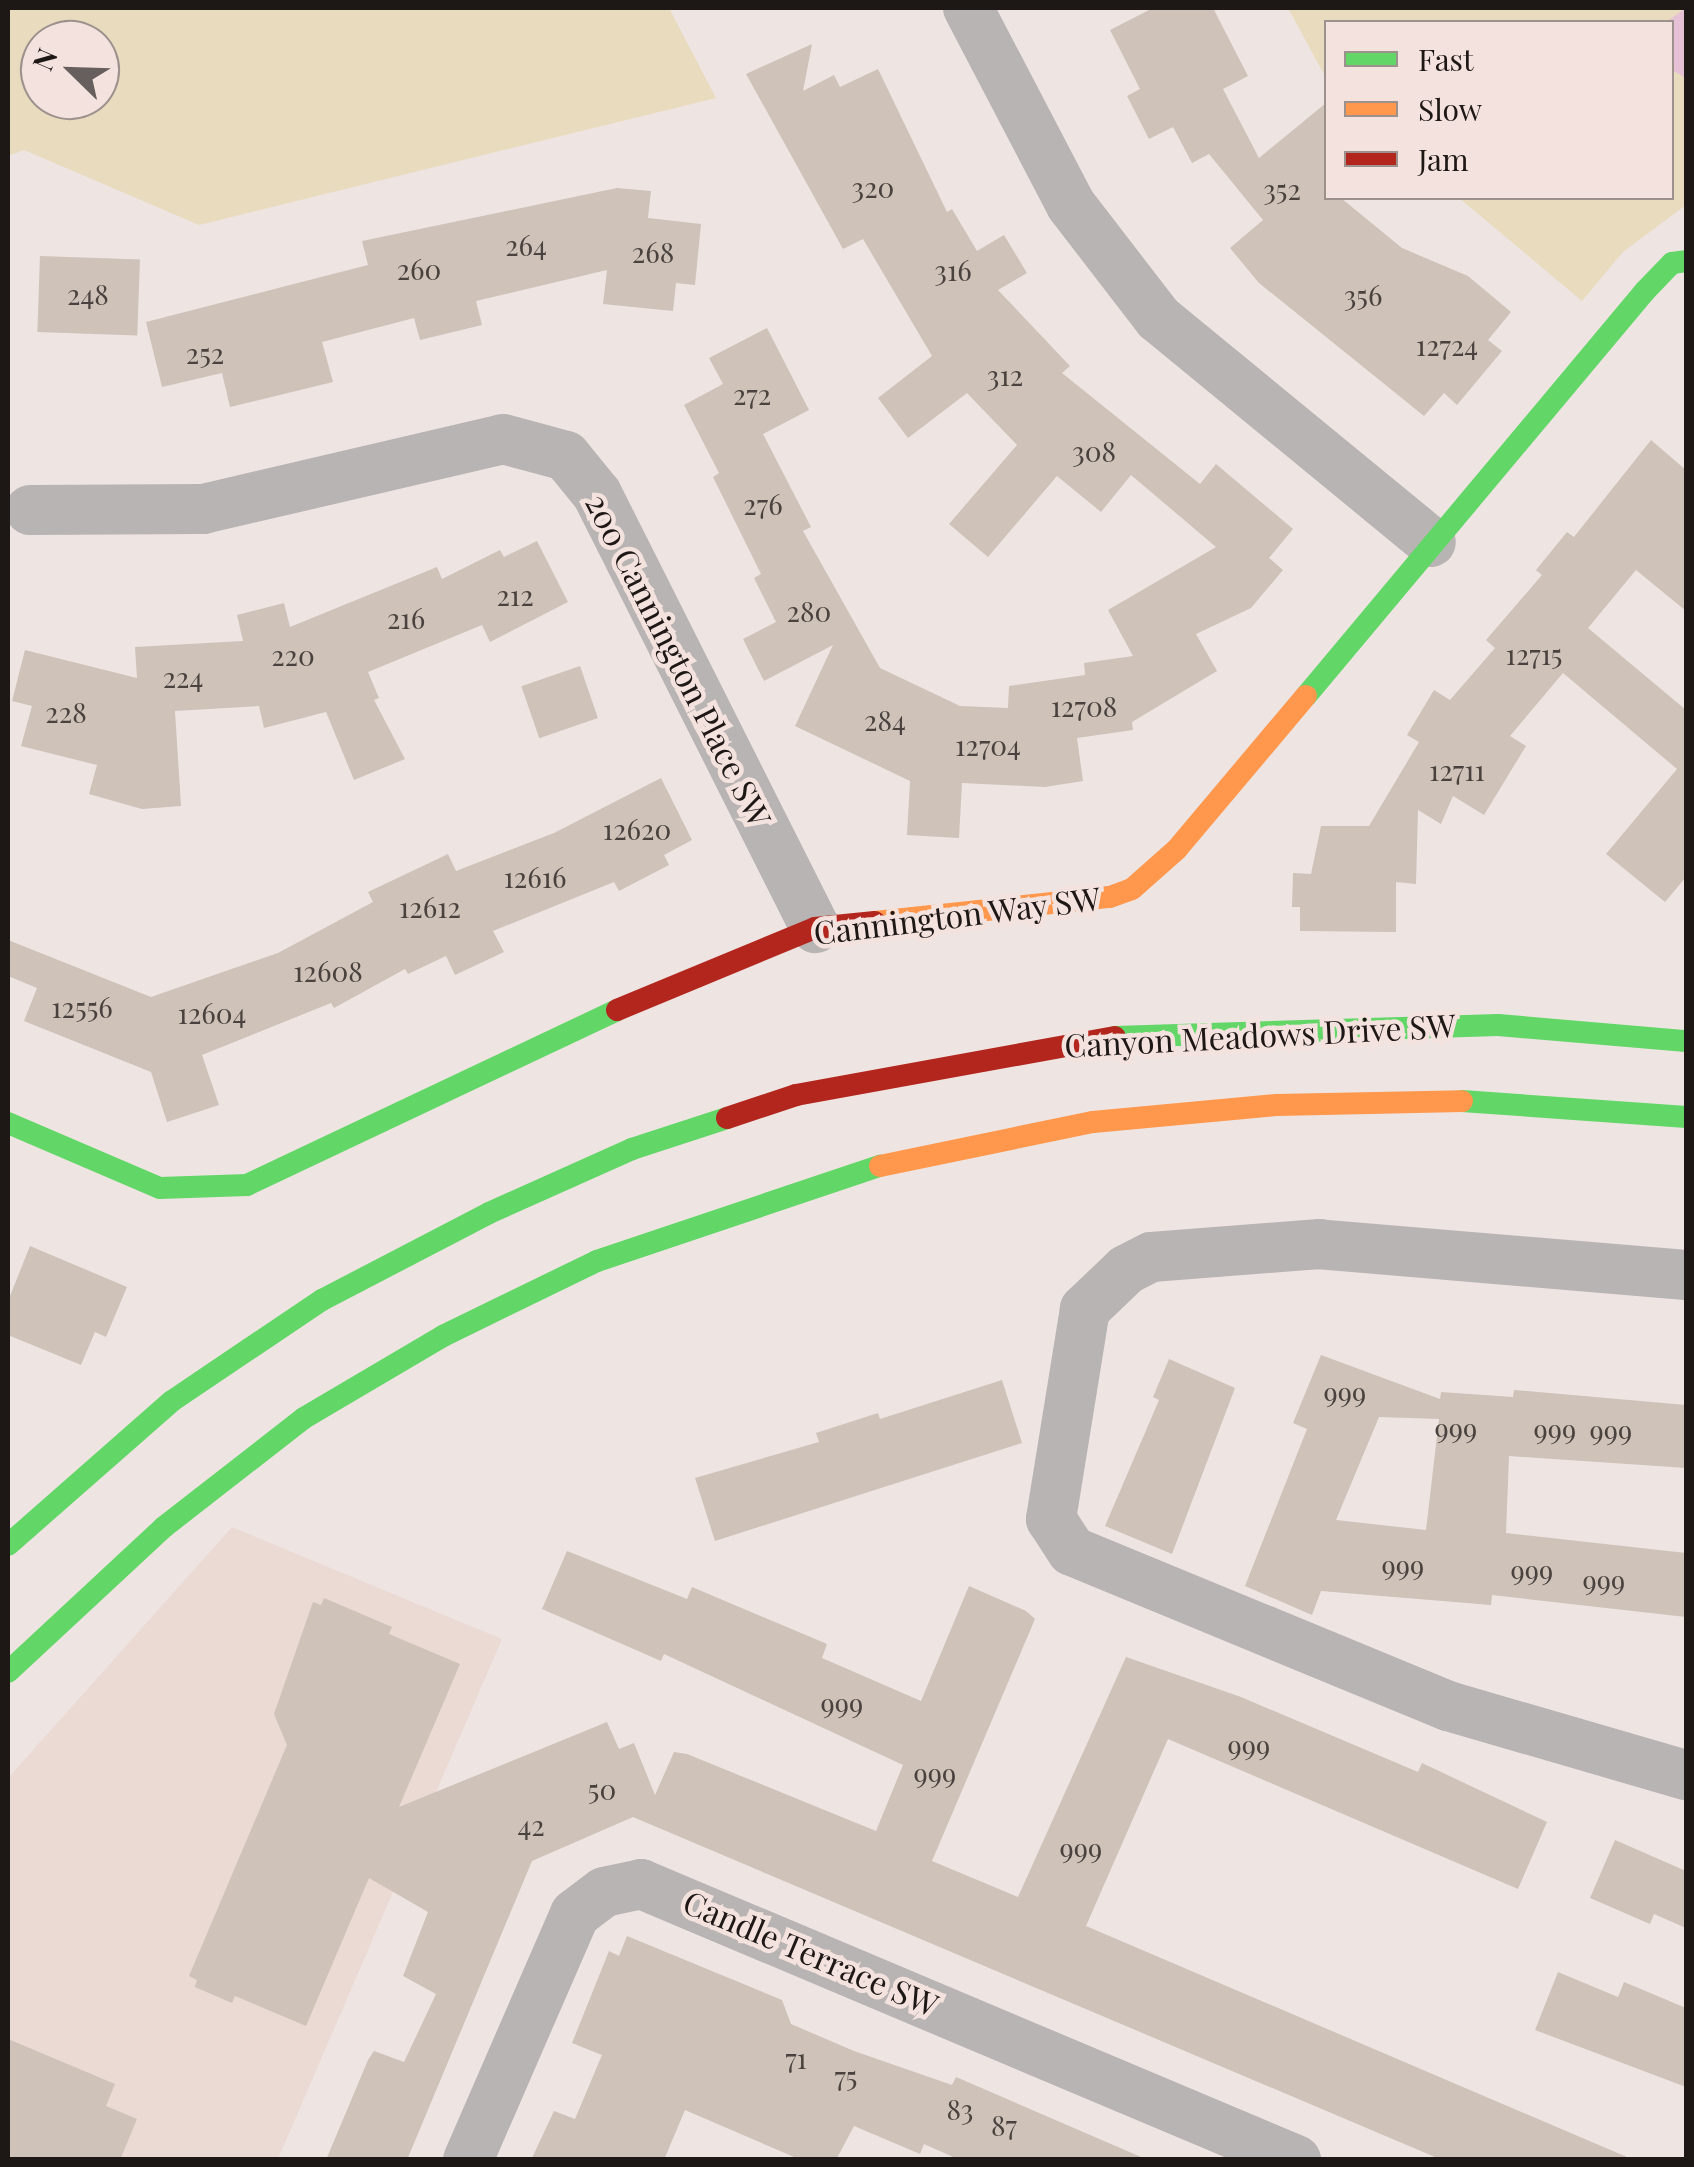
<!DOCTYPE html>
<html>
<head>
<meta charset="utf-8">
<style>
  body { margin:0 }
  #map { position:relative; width:1694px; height:2167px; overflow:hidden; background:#eee5e2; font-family:"Playfair Display",serif }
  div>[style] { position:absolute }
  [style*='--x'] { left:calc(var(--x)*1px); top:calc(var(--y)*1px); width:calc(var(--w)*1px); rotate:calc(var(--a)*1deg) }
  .built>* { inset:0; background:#ebd9d4 }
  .green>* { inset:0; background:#e8dbbe }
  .water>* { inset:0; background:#e6c1d5 }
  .building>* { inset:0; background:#cec2b9; transform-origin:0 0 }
  .street>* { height:50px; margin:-25px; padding:0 25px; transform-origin:25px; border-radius:25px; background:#b8b4b3 }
  .fast>* { height:22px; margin:-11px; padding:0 11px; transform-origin:11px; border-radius:11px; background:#63d668 }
  .slow>* { height:22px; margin:-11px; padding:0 11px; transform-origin:11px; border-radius:11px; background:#ff974d }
  .jam>* { height:22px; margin:-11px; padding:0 11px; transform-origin:11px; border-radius:11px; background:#b3261e }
  span { translate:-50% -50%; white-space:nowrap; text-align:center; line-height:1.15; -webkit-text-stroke:9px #f3e2dd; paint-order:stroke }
  .number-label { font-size:28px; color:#49423e }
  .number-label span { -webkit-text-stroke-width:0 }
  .street-label { font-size:32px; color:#1d1715 }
  .frame { position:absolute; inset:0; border:10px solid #1d1715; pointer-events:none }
  .legend { position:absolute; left:1324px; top:20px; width:350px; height:180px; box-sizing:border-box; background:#f3e2dd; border:2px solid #9d918d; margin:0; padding:12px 18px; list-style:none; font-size:30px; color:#1d1715 }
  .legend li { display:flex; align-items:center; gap:20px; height:50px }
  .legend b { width:50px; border:2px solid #9d918d }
  .north { position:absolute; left:20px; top:20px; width:100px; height:100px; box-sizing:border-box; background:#f3e2dd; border:2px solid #9d918d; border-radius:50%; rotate:293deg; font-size:28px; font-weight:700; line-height:40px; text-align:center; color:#1d1715 }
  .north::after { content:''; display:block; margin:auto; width:35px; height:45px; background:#665f5d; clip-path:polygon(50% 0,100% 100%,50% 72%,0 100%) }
</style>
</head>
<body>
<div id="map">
  <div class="built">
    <div style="clip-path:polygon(232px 1527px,502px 1639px,278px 2159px,8px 2159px,8px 1778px)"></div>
  </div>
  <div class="green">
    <div style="clip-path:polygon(evenodd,8px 8px,669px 8px,716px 98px,199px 225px,24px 150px,8px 156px,8px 8px,40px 40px,100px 40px,100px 100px,40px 100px,40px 40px)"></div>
    <div style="clip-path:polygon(1288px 8px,1686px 8px,1686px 205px,1623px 252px,1582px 301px,1459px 198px,1672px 198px,1672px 22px,1326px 22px,1326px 78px)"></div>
  </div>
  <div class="water">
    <div style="clip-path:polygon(1686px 8px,1686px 78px,1672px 70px,1666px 22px)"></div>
  </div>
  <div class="building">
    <div style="clip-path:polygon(1153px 8px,1213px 8px,1248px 76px,1223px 89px,1259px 158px,1326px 103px,1326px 198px,1341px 198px,1402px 248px,1468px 276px,1511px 312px,1488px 340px,1502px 351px,1457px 405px,1444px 393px,1424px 416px,1259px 283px,1230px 248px,1263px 220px,1209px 154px,1192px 163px,1173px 127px,1149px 139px,1127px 96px,1140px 89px,1110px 30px)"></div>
    <div style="clip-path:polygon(812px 44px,803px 91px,834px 75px,840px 87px,878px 69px,947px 212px,952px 209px,977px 251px,1004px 235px,1027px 273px,998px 290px,1070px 366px,1062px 373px,1200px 484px,1216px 464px,1293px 529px,1269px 558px,1283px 570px,1251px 608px,1196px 634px,1217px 671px,1132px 722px,1133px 730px,1077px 738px,1083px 781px,1045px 787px,962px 783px,959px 838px,907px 835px,910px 781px,795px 726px,833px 645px,764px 681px,743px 639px,776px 622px,754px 578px,761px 574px,713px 477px,719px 473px,684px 405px,723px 384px,709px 358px,767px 328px,809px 410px,763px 434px,811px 527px,803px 531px,880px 668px,960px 706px,1008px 708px,1009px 686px,1085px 675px,1084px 663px,1133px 656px,1108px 610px,1216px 547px,1131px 475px,1101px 512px,1057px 476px,988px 557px,949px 524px,1017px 445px,967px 393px,908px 438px,878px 398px,932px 356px,863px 239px,843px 249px,746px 74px)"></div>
    <div style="clip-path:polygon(617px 188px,651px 191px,648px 218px,701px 224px,695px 285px,676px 283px,673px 311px,603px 304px,607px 270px,476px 301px,482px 325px,420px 340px,414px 318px,322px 342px,333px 382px,230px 407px,222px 373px,162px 387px,146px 322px,368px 265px,362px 241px)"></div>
    <div style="left:40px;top:256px;width:100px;height:76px;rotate:2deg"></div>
    <div style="clip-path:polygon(1651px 440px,1686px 470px,1686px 611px,1636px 570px,1588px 628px,1686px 710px,1686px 877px,1665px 902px,1606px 854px,1677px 769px,1563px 673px,1510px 736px,1526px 746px,1484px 815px,1453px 796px,1441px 824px,1418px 810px,1416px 884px,1396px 882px,1396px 932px,1300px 931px,1300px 907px,1292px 907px,1293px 873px,1311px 874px,1321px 826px,1369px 826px,1419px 742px,1407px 735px,1434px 690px,1450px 700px,1495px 648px,1486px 640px,1542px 575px,1536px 570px,1567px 532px,1574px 537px)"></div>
    <div style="clip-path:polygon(537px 541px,568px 602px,490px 642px,482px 625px,368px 672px,379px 698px,374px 700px,405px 759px,354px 780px,326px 712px,264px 728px,259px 706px,175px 711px,181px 806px,142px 809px,89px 794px,97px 765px,21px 746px,32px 706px,12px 701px,25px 650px,137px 678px,135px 647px,243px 641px,237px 615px,284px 603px,290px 627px,437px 567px,442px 579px,500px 550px,504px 557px)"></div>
    <div style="left:580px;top:666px;width:55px;height:62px;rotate:71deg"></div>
    <div style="clip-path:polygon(661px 778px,692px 840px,664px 855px,669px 865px,619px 891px,614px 882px,493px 931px,504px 952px,455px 975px,446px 956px,408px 974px,405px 969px,334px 1008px,331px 1003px,202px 1055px,219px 1105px,167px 1122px,151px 1072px,24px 1021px,37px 988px,8px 976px,8px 940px,151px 997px,278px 953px,373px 902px,368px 892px,448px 854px,456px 871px,554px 833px)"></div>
    <div style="clip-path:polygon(30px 1246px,127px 1287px,106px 1337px,95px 1332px,81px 1365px,8px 1335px,8px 1301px)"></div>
    <div style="clip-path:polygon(evenodd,1321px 1355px,1440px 1399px,1441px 1392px,1513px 1397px,1514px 1390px,1686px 1405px,1686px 1468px,1509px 1456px,1506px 1533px,1686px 1553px,1686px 1617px,1492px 1595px,1491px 1605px,1321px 1591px,1312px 1615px,1245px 1586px,1307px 1429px,1293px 1423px,1321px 1355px,1379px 1417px,1439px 1419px,1426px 1530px,1336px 1520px,1379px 1417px)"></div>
    <div style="clip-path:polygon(1169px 1359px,1235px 1388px,1172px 1554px,1105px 1526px,1159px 1400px,1153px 1397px)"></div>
    <div style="clip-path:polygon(1002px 1380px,1022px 1443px,715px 1541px,695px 1478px,819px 1442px,816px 1433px,878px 1413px,880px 1419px)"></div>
    <div style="clip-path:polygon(567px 1551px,687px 1599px,692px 1587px,827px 1644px,822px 1658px,921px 1701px,969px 1586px,1026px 1611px,1035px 1619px,932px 1861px,1018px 1897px,1126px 1657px,1241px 1697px,1418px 1772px,1422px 1763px,1547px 1822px,1518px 1889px,1168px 1739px,1086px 1926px,1634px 2160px,1442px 2160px,633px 1817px,532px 1861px,407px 2160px,326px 2160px,368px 2060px,374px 2051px,404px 2062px,436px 1994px,403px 1976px,428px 1912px,369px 1878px,306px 2026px,235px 1996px,232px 2003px,195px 1987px,197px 1980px,189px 1976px,287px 1745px,274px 1714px,313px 1602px,321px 1605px,324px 1598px,392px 1627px,389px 1634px,460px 1664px,399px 1807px,607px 1722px,619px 1749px,634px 1743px,655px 1795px,674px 1752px,687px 1754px,876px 1831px,903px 1765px,664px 1654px,661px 1661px,542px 1609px)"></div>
    <div style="clip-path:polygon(1615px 1840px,1686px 1871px,1686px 1928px,1654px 1914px,1650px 1924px,1590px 1898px)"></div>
    <div style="clip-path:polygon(627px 1936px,782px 2000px,791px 2024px,854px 2051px,952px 2085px,956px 2077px,1148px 2160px,960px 2160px,924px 2144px,920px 2154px,854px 2126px,836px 2160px,801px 2160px,685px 2110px,664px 2160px,531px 2160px,554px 2111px,575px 2119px,602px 2055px,572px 2043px,609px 1951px,619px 1956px)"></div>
    <div style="clip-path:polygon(1558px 1972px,1618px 1997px,1624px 1982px,1686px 2008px,1686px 2087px,1535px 2030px)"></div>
    <div style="clip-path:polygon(8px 2039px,115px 2084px,106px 2106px,137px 2119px,120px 2160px,8px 2160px)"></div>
  </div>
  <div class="street">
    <div style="--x:968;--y:8;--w:222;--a:62.4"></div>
    <div style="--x:1071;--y:205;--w:143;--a:52.4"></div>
    <div style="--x:1158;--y:318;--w:353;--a:39.4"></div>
    <div style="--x:30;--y:510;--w:173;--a:-0.3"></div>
    <div style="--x:203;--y:509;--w:308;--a:-13.1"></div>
    <div style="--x:503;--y:439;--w:65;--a:15.1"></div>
    <div style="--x:566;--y:456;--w:49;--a:50.8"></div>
    <div style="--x:597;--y:494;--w:486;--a:63.3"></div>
    <div style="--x:1686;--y:1275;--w:367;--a:-175.2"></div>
    <div style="--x:1320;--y:1244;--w:169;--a:175.6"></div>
    <div style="--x:1151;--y:1257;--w:28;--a:153"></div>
    <div style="--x:1126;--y:1270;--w:57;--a:136.4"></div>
    <div style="--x:1085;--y:1309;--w:213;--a:99.2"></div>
    <div style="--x:1051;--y:1519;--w:38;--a:57"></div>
    <div style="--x:1072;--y:1551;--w:407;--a:22.4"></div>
    <div style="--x:1448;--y:1706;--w:248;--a:16.2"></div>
    <div style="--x:468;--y:2160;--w:268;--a:-66.5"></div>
    <div style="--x:575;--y:1914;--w:36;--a:-37"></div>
    <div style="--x:604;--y:1892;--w:38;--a:-12"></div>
    <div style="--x:641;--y:1884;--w:711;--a:22.85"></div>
  </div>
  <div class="fast">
    <div style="--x:1306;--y:696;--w:528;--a:-50.07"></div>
    <div style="--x:1645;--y:291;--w:39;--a:-46"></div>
    <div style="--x:1672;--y:263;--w:14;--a:-8"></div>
    <div style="--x:1115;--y:1037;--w:383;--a:-1.8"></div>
    <div style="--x:1498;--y:1025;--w:189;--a:4.9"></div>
    <div style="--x:1462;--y:1101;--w:225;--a:4.1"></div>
    <div style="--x:8;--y:1123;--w:165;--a:23.2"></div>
    <div style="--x:160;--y:1188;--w:87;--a:-2"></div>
    <div style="--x:247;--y:1185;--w:409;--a:-25.3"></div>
    <div style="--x:8;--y:1545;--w:218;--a:-41.3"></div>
    <div style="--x:172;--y:1401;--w:181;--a:-34"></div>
    <div style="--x:322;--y:1300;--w:188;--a:-27.5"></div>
    <div style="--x:489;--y:1213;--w:157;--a:-24.1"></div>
    <div style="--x:632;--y:1149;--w:100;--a:-18.1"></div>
    <div style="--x:8;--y:1672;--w:213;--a:-42.9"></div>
    <div style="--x:164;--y:1527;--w:177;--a:-37.9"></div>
    <div style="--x:304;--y:1418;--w:161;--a:-30.5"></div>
    <div style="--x:443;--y:1336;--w:171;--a:-26"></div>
    <div style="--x:597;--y:1261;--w:299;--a:-18.6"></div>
  </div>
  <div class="slow">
    <div style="--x:875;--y:922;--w:236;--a:-6.1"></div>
    <div style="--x:1110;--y:897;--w:23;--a:-20"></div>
    <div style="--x:1132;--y:889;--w:60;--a:-41.6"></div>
    <div style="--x:1177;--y:849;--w:200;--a:-49.9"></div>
    <div style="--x:880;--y:1166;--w:217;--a:-11.7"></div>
    <div style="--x:1093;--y:1122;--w:185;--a:-5.3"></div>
    <div style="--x:1277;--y:1105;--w:185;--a:-1.2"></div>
  </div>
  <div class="jam">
    <div style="--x:617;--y:1010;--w:214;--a:-22.5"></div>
    <div style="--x:815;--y:928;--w:60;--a:-5.7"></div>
    <div style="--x:727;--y:1118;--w:73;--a:-18.4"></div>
    <div style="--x:796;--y:1095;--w:324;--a:-10.3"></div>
  </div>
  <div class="number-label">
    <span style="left:873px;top:187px">320</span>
    <span style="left:1282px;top:189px">352</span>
    <span style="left:526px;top:245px">264</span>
    <span style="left:653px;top:252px">268</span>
    <span style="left:419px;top:269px">260</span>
    <span style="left:953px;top:270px">316</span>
    <span style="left:88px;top:294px">248</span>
    <span style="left:1363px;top:295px">356</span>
    <span style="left:1447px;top:345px">12724</span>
    <span style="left:205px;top:353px">252</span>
    <span style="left:1005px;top:375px">312</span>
    <span style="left:752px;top:394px">272</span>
    <span style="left:1094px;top:451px">308</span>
    <span style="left:763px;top:504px">276</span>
    <span style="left:515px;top:595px">212</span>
    <span style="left:809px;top:611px">280</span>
    <span style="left:406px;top:618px">216</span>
    <span style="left:1534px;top:654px">12715</span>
    <span style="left:293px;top:655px">220</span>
    <span style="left:183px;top:677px">224</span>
    <span style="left:1084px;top:706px">12708</span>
    <span style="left:66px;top:712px">228</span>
    <span style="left:885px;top:720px">284</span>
    <span style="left:988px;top:745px">12704</span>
    <span style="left:1457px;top:770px">12711</span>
    <span style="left:637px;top:829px">12620</span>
    <span style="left:535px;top:877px">12616</span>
    <span style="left:430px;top:907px">12612</span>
    <span style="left:328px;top:971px">12608</span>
    <span style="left:82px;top:1007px">12556</span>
    <span style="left:212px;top:1013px">12604</span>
    <span style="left:1345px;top:1392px">999</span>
    <span style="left:1456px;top:1428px">999</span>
    <span style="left:1555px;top:1429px">999</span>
    <span style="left:1611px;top:1430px">999</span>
    <span style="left:1403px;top:1565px">999</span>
    <span style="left:1532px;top:1570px">999</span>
    <span style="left:1604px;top:1580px">999</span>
    <span style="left:842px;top:1703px">999</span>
    <span style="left:1249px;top:1745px">999</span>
    <span style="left:935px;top:1773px">999</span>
    <span style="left:602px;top:1789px">50</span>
    <span style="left:531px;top:1825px">42</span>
    <span style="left:1081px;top:1848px">999</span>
    <span style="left:796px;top:2058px">71</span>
    <span style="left:846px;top:2076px">75</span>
    <span style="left:960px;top:2109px">83</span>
    <span style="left:1004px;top:2125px">87</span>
  </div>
  <div class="street-label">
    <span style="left:679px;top:660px;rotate:63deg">200 Cannington Place SW</span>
    <span style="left:957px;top:915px;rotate:-7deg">Cannington Way SW</span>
    <span style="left:1260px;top:1035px;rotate:-3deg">Canyon Meadows Drive SW</span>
    <span style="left:811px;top:1953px;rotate:23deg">Candle Terrace SW</span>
  </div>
  <div class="frame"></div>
  <ul class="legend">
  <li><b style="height:12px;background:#63d668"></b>Fast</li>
  <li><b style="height:12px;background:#ff974d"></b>Slow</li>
  <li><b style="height:12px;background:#b3261e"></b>Jam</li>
  </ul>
  <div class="north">N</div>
</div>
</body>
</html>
